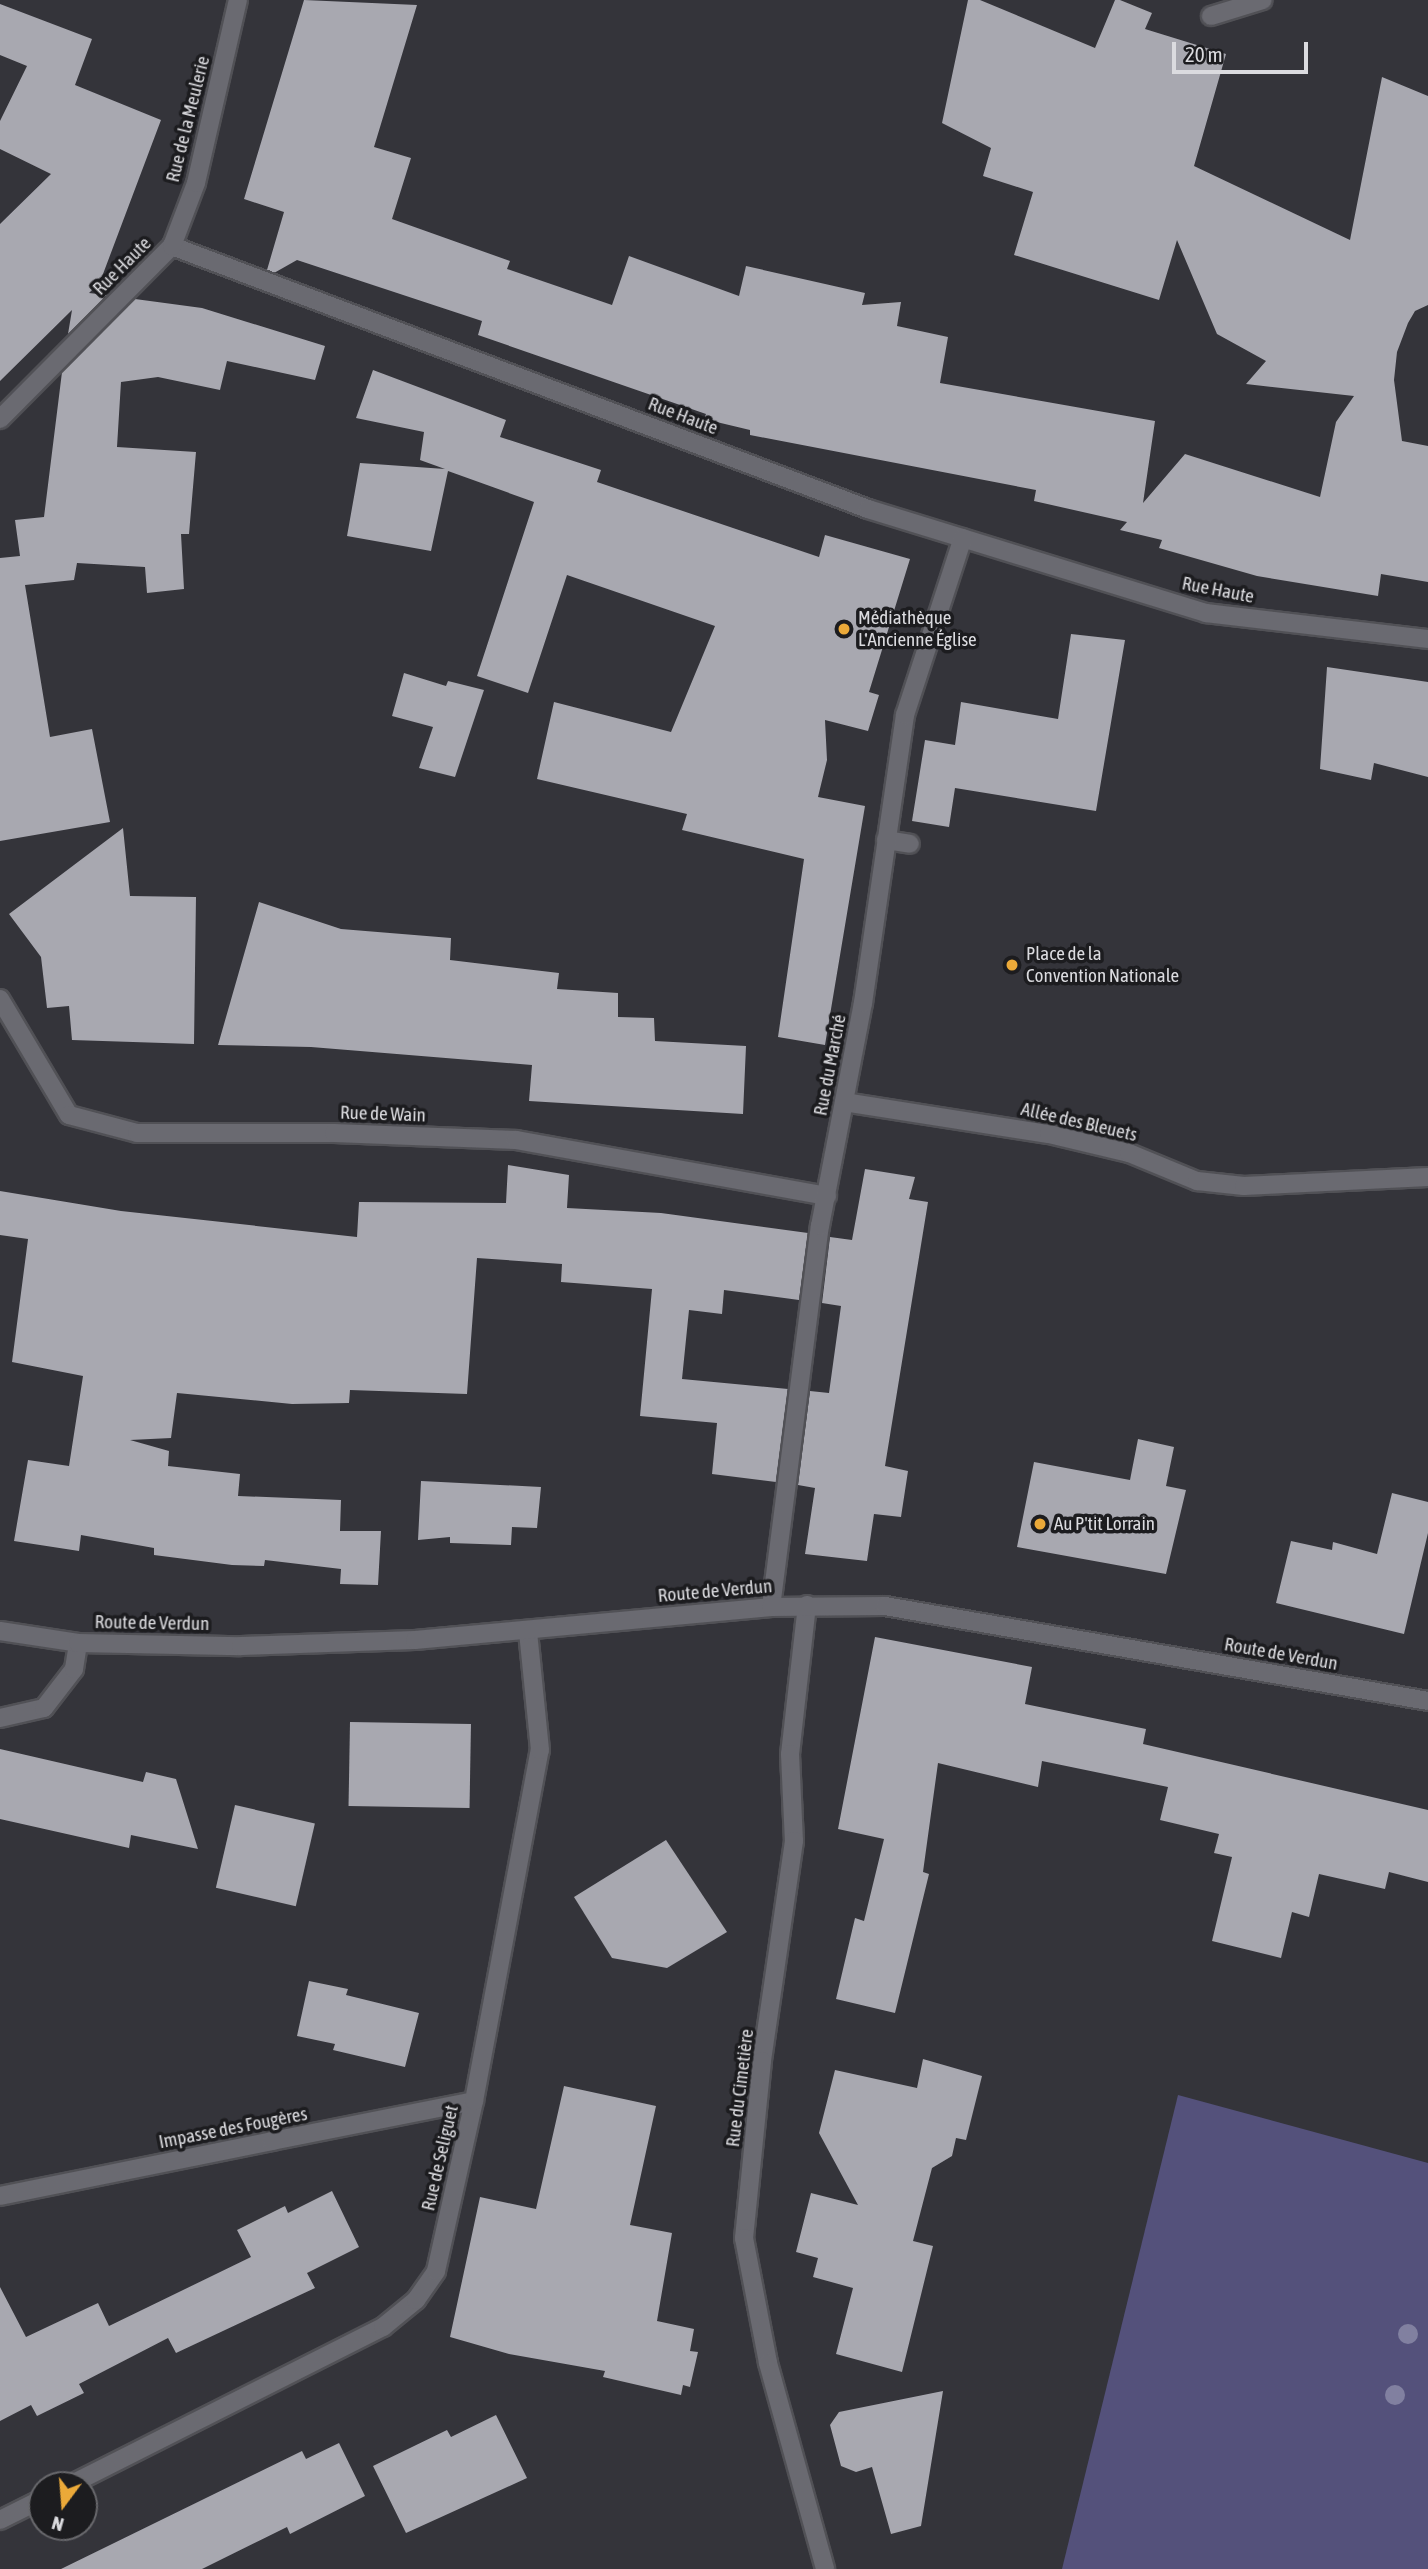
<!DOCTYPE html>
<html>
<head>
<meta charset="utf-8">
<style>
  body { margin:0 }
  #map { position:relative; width:1428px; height:2569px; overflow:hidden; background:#34343a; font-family:"Asap Condensed",sans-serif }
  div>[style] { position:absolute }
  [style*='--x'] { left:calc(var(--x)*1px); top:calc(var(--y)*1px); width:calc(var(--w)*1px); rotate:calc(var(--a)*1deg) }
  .green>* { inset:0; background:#54517b }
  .building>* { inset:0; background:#a8a8b0; transform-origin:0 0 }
  .roads { filter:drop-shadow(2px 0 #515156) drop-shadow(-2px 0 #515156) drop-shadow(0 2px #515156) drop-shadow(0 -2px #515156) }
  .lane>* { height:18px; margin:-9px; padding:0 9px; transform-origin:9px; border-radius:9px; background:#6a6a71 }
  .street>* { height:18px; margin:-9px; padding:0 9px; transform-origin:9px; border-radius:9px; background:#6a6a71 }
  .secondary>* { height:18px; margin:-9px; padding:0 9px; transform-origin:9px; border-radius:9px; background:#6a6a71 }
  .trees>* { width:20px; height:20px; margin:-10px; border-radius:50%; background:#8180a0 }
  .dots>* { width:19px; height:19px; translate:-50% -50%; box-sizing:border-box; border:4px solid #1c1c1f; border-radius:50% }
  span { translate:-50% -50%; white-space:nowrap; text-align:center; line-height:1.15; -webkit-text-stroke:7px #1c1c1f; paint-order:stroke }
  .street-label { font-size:19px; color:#dbdbdf }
  .poi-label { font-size:19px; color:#dbdbdf }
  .left { translate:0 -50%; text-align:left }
  .north { position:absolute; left:28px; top:2471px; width:70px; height:70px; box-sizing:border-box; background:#1c1c1f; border:2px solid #68686c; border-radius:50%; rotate:196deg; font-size:19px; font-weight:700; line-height:28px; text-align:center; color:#dbdbdf }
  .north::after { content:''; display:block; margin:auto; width:24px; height:32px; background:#eba939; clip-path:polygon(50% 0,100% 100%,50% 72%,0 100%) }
  .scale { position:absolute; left:1172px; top:42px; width:136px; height:32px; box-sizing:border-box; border:4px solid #dbdbdf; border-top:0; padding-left:9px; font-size:21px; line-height:24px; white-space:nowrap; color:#dbdbdf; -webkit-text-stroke:5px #1c1c1f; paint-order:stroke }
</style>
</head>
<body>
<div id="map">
  <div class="green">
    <div style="clip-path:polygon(1178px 2095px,1428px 2163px,1428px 2569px,1062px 2569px)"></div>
  </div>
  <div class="building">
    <div style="clip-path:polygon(304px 0,417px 5px,374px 147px,411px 158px,392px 219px,510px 261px,507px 269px,612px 305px,629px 256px,739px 296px,746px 266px,865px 293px,862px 305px,901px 302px,897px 326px,948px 337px,940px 383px,1155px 421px,1143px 503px,1185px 454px,1320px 497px,1336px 422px,1354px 396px,1246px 384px,1266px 361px,1217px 334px,1177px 240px,1159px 300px,1014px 255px,1033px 192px,983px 176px,991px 148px,942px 123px,968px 0,980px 0,1095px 48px,1115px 0,1120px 0,1152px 13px,1145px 29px,1226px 54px,1194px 166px,1350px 240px,1382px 77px,1428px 96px,1428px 305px,1415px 311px,1408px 323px,1397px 352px,1394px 380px,1402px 441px,1428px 446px,1428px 582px,1381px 574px,1378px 596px,1257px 576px,1159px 548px,1162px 540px,1120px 530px,1127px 522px,1034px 501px,1036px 490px,750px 435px,750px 430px,704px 419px,706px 414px,478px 335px,482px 321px,297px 260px,274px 273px,267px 270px,284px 212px,244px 199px)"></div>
    <div style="clip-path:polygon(0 4px,92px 39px,75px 85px,161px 120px,100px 282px,89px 293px,107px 295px,68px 334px,72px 310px,0 381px,0 224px,51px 174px,0 149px,0 121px,27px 66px,0 55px)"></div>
    <div style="clip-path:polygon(135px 299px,202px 308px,325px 346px,315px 380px,227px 361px,220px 390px,158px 377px,121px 382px,117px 447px,196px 452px,189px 534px,181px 534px,184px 589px,147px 593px,145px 567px,77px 563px,74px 580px,25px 585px,50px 737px,92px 729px,110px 822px,0 841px,0 558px,20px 556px,15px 520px,44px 517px,62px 372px)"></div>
    <div style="clip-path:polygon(373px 370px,506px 420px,500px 437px,601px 470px,597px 482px,819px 557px,825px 535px,910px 559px,869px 692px,879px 695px,868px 731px,825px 720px,827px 760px,818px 797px,865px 806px,825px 1045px,778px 1037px,804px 859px,682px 830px,687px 814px,537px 779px,554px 702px,671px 732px,715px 626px,567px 575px,528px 693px,477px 676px,534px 502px,448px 471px,431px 551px,347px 536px,360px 463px,445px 469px,420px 460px,424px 432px,356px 418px)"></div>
    <div style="clip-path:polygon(1071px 634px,1125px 640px,1096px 811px,955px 788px,949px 827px,912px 821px,925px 740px,955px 745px,961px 702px,1058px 719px)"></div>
    <div style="clip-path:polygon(1327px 667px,1428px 682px,1428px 777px,1374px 763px,1371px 780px,1320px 769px)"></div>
    <div style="clip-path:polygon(404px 673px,446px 686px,448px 681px,484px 690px,455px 777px,419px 768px,433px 727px,392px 716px)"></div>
    <div style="clip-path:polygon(123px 828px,130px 896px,196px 897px,194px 1044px,72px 1040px,69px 1006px,47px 1008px,41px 957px,9px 914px)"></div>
    <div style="clip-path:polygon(259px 902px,341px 929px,451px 938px,450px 960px,559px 973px,557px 989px,618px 993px,618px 1017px,654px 1018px,655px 1041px,746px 1046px,743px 1114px,529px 1101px,532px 1065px,311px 1047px,218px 1045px)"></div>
    <div style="clip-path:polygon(508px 1165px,569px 1175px,567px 1208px,661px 1213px,808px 1233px,799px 1300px,724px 1290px,722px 1314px,689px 1310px,682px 1379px,788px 1389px,776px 1482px,712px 1474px,717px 1423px,640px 1416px,652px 1289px,561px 1282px,562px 1264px,477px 1258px,467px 1394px,350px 1390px,349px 1403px,292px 1404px,177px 1393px,171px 1438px,130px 1440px,169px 1451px,168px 1466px,240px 1474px,238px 1496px,341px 1500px,340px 1531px,381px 1531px,378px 1585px,340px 1584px,341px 1569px,265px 1560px,264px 1566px,232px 1565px,154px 1555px,154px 1548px,81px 1535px,79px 1551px,14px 1541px,28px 1460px,69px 1466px,83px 1376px,12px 1362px,28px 1239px,0 1235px,0 1191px,121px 1211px,357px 1237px,359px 1202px,506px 1203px)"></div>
    <div style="clip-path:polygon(865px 1169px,915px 1177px,909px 1199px,928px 1202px,885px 1466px,908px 1471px,901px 1517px,874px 1514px,867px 1561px,805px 1554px,815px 1488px,798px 1485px,810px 1391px,829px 1393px,841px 1306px,822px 1303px,830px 1237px,852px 1240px)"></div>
    <div style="clip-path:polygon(1138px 1439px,1174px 1447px,1166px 1486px,1186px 1490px,1166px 1574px,1017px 1547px,1034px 1462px,1130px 1480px)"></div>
    <div style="clip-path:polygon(421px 1481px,541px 1487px,537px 1528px,512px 1527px,511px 1545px,450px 1543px,450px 1537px,418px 1540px)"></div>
    <div style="clip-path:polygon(1392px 1493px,1428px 1502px,1428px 1533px,1404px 1634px,1276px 1603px,1291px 1541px,1332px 1550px,1333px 1542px,1377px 1554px)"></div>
    <div style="clip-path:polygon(875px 1637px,1032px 1667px,1025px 1704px,1146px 1729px,1143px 1744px,1428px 1810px,1428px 1882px,1389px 1872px,1385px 1889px,1319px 1874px,1309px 1917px,1292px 1912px,1281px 1958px,1212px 1941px,1232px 1857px,1214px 1853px,1219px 1834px,1160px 1820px,1168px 1787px,1042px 1761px,1038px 1787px,938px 1763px,923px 1872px,929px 1874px,895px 2013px,836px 1999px,855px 1918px,864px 1921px,884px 1839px,838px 1829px)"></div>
    <div style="left:350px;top:1722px;width:121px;height:84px;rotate:1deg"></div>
    <div style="clip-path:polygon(0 1749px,143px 1782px,146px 1772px,176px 1779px,198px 1849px,131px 1835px,129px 1848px,0 1819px)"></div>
    <div style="left:235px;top:1805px;width:82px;height:85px;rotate:13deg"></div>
    <div style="clip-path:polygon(666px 1840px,727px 1932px,667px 1968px,612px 1958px,574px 1897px)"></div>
    <div style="clip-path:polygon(309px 1981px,348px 1989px,346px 1995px,419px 2013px,405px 2067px,333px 2050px,335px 2044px,297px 2036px)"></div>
    <div style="clip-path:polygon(923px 2059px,982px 2076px,966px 2140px,956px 2138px,952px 2156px,932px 2168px,913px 2241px,933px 2246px,902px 2372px,836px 2354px,853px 2288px,813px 2277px,818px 2258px,796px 2252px,811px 2193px,858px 2205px,819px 2133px,835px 2070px,917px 2088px)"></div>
    <div style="clip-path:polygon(564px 2086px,656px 2106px,630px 2225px,672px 2233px,657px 2321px,694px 2329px,690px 2351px,698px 2352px,690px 2387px,683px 2385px,681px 2395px,603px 2377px,605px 2371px,509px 2354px,450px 2337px,480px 2197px,536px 2209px)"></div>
    <div style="clip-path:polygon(332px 2191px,359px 2247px,307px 2273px,315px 2288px,176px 2353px,168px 2338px,79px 2384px,84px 2393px,37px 2416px,31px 2405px,0 2421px,0 2287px,26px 2337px,98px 2303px,109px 2326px,251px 2257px,237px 2230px,285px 2206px,288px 2213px)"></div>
    <div style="clip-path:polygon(943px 2391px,921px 2526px,891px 2534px,872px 2467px,856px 2472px,841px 2466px,830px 2425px,839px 2412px)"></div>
    <div style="clip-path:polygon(496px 2415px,527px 2478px,406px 2533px,373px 2466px,447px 2430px,451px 2437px)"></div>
    <div style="clip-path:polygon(339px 2443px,365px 2496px,290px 2534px,287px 2527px,202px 2569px,61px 2569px,302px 2451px,306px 2459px)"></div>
  </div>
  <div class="roads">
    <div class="lane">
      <div style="--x:886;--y:840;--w:24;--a:9"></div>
      <div style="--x:0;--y:2196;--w:278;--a:-11.4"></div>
    </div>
    <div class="street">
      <div style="--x:1211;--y:16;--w:54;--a:-17.1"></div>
      <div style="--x:172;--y:246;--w:744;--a:20.7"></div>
      <div style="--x:868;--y:509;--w:354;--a:17.1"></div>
      <div style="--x:1206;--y:613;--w:224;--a:6.7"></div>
      <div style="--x:0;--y:419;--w:244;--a:-45.2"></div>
      <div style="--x:172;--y:246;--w:67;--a:-69.1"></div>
      <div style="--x:196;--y:183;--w:188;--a:-77.1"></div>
      <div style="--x:0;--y:999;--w:135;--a:59.3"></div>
      <div style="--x:69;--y:1115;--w:70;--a:14.8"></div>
      <div style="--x:137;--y:1133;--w:197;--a:0"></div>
      <div style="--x:334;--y:1133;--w:182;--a:2.2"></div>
      <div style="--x:516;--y:1140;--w:316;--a:10.2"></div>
      <div style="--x:844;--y:1102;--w:207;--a:8.9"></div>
      <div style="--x:1049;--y:1134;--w:82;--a:13.4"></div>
      <div style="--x:1129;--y:1153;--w:74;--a:22.4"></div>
      <div style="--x:1197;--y:1181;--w:47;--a:6.1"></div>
      <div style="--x:1244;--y:1186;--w:184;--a:-2.8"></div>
      <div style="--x:807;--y:1605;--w:150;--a:96.5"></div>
      <div style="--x:790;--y:1754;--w:87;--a:87.4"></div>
      <div style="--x:794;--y:1841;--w:222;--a:98.3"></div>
      <div style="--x:762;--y:2061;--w:178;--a:95.8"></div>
      <div style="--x:744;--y:2238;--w:127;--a:79.1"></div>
      <div style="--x:768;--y:2363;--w:214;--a:74.5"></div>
      <div style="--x:771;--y:1607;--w:384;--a:-82.7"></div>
      <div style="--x:820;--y:1226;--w:227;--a:-79.1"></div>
      <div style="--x:863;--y:1003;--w:291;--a:-81.7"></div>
      <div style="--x:905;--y:715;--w:186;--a:-71.9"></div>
      <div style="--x:0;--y:1718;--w:45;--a:-12.8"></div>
      <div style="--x:44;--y:1708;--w:49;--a:-52.4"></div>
      <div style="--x:74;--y:1669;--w:26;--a:-81"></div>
      <div style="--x:272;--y:2141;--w:206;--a:-11.2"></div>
      <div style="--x:70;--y:2485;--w:351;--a:-26.8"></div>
      <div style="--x:383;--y:2327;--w:43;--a:-39.3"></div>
      <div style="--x:416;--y:2300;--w:35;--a:-55"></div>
      <div style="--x:436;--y:2271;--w:174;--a:-77.4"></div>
      <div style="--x:474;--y:2101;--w:357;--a:-79.4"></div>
      <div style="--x:540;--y:1750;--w:120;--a:-95.8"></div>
      <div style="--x:0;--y:2520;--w:47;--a:-26.6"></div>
    </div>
    <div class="secondary">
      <div style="--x:0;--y:1631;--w:79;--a:8.7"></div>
      <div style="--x:78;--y:1643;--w:163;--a:1.1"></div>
      <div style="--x:241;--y:1646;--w:174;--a:-2"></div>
      <div style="--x:415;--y:1640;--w:358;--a:-5.3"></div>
      <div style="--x:771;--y:1607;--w:114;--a:-0.5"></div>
      <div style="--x:885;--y:1606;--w:551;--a:9.92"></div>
    </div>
  </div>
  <div class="trees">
    <div style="left:1408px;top:2334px"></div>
    <div style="left:1395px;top:2395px"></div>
  </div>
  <div class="dots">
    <div style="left:844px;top:629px;background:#eba939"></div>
    <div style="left:1012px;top:965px;background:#eba939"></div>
    <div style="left:1040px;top:1524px;background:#eba939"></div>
  </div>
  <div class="street-label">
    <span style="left:188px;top:119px;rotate:-76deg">Rue de la Meulerie</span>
    <span style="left:122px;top:266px;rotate:-45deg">Rue Haute</span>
    <span style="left:683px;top:416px;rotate:21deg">Rue Haute</span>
    <span style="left:1218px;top:590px;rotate:11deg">Rue Haute</span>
    <span style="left:830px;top:1065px;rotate:-79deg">Rue du Marché</span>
    <span style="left:383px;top:1114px;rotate:2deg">Rue de Wain</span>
    <span style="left:1079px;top:1122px;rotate:13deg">Allée des Bleuets</span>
    <span style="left:715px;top:1591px;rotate:-5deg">Route de Verdun</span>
    <span style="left:152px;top:1623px;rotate:1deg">Route de Verdun</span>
    <span style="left:1281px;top:1654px;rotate:10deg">Route de Verdun</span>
    <span style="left:740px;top:2088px;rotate:-83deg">Rue du Cimetière</span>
    <span style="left:233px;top:2128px;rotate:-11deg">Impasse des Fougères</span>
    <span style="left:440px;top:2158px;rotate:-77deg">Rue de Seliguet</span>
  </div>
  <div class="poi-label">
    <span class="left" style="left:858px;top:629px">Médiathèque<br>L'Ancienne Église</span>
    <span class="left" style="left:1026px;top:965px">Place de la<br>Convention Nationale</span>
    <span class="left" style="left:1054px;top:1524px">Au P'tit Lorrain</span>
  </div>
  <div class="north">N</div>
  <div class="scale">20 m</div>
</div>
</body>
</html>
